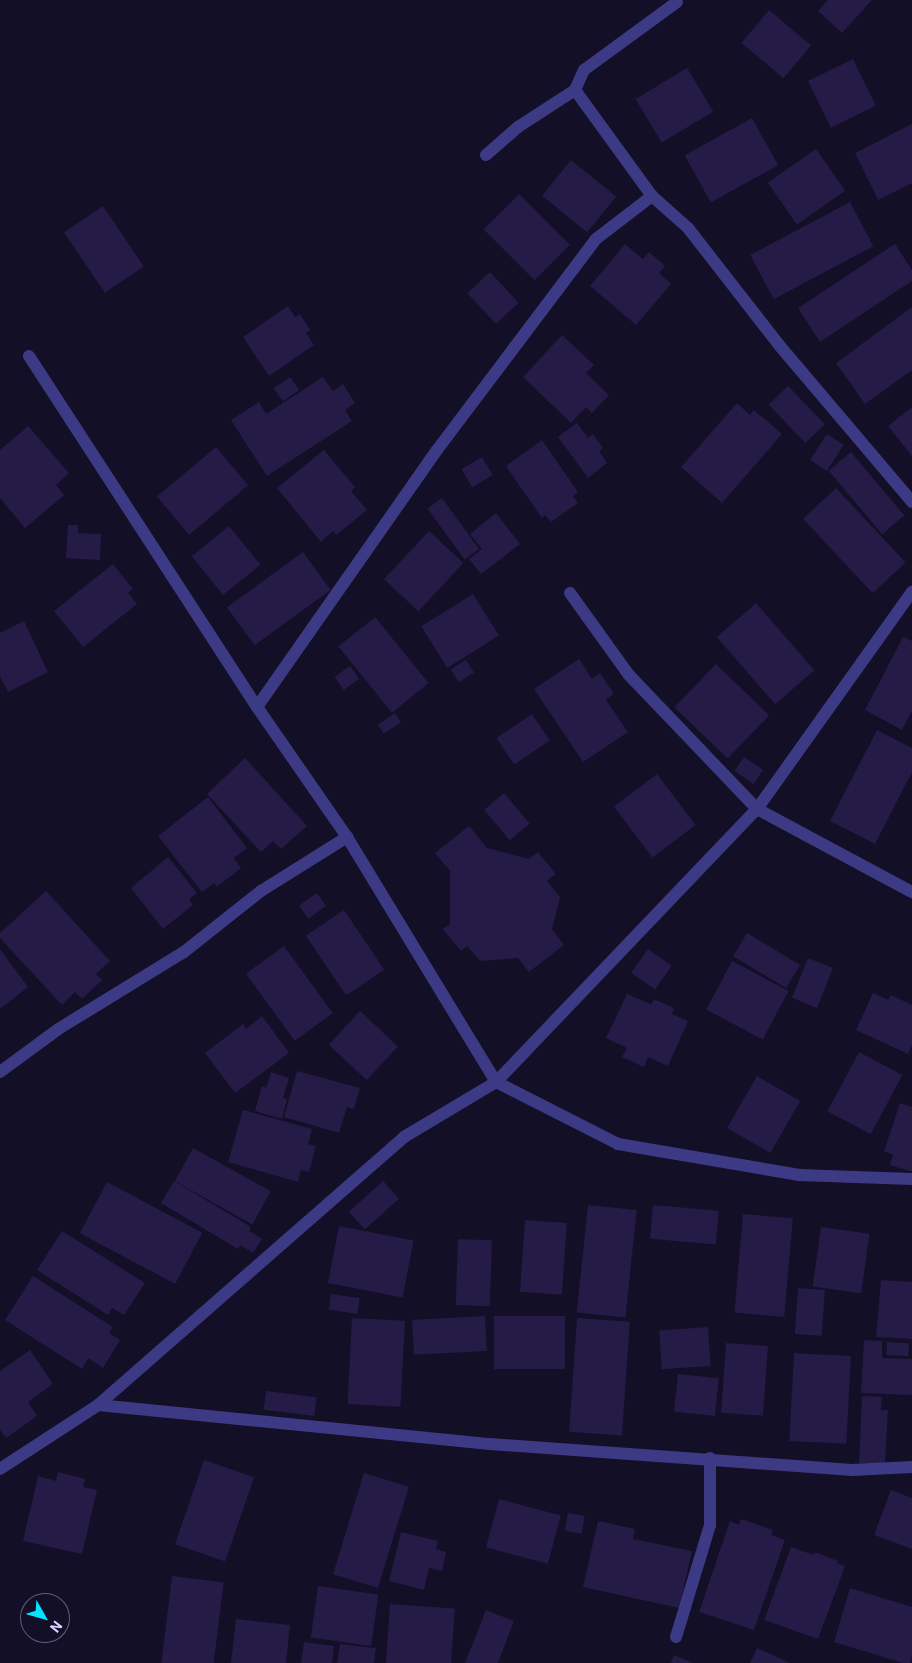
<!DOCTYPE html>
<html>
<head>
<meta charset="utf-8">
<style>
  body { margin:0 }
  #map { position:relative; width:912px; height:1663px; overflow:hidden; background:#130f26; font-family:Roboto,sans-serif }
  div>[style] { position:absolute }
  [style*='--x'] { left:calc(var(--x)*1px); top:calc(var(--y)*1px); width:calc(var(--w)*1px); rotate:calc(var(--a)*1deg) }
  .building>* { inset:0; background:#241b47; transform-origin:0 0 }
  .street>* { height:12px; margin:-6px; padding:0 6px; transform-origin:6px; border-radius:6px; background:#3d3a85 }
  span { translate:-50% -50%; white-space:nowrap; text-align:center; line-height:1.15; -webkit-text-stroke:4px #130f26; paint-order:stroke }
  .north { position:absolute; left:20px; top:1593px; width:50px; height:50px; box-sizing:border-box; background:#130f26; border:1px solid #625e7d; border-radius:50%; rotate:128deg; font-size:14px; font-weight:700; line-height:20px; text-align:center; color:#d9d4ff }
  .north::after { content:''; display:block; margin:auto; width:18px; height:22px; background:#00e5ff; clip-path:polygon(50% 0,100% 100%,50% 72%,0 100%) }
</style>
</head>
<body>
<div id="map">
  <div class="building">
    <div style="clip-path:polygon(828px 0,872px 0,842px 33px,818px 11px)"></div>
    <div style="left:769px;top:10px;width:55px;height:43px;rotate:40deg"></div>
    <div style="left:853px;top:59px;width:52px;height:50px;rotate:64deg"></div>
    <div style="left:687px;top:68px;width:51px;height:60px;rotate:59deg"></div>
    <div style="left:752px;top:118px;width:54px;height:77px;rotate:61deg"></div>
    <div style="clip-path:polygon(912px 124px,912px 183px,878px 200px,855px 153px)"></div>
    <div style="left:816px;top:149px;width:51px;height:59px;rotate:55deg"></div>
    <div style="left:571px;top:160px;width:58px;height:46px;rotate:39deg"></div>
    <div style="left:519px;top:194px;width:72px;height:50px;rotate:45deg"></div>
    <div style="left:850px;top:202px;width:50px;height:113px;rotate:62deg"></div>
    <div style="left:103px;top:206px;width:73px;height:47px;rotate:56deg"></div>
    <div style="clip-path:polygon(625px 244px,643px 259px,649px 252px,665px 266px,659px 273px,671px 284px,636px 325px,590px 286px)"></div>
    <div style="clip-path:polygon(895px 244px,912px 270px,912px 281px,820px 342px,798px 308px)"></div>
    <div style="left:490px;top:272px;width:42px;height:31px;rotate:47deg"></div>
    <div style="clip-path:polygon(288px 306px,295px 317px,300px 314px,310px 330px,306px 333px,314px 345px,269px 376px,243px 337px)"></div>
    <div style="clip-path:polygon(912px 307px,912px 370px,865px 404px,836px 363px)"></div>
    <div style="clip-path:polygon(562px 335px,594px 365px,586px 373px,609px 395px,592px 413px,586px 407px,571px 423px,523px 377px)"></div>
    <div style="left:290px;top:377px;width:16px;height:20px;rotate:55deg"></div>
    <div style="clip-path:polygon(323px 377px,333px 391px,343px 384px,355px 403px,345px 410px,352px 421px,267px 476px,231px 420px,259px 402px,266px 414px)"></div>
    <div style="left:788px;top:386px;width:53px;height:27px;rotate:46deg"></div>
    <div style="clip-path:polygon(737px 403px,750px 415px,754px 410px,782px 434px,722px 503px,681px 467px)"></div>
    <div style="clip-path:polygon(912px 407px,912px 456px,888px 426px)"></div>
    <div style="clip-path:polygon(577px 423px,588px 438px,593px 434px,603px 448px,599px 451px,607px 463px,588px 478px,558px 437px)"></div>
    <div style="clip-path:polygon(28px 426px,69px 473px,56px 485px,64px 495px,25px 528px,0 498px,0 450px)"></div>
    <div style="left:827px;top:434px;width:20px;height:31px;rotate:33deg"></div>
    <div style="clip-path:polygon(542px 440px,578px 492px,573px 496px,578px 503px,551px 522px,545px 515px,542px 518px,506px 466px)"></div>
    <div style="left:216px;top:447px;width:50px;height:77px;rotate:50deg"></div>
    <div style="clip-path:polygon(324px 450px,355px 487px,351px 491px,367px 510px,336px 535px,333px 531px,321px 542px,277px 488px)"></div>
    <div style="left:851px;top:452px;width:83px;height:29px;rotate:50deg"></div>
    <div style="left:482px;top:457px;width:21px;height:24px;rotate:59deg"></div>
    <div style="left:836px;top:488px;width:102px;height:45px;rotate:47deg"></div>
    <div style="left:442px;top:498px;width:63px;height:18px;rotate:54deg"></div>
    <div style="clip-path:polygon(496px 513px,520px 544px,481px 574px,469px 559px,482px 549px,470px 534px)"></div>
    <div style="clip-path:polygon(68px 525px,78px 525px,78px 533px,101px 534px,100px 560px,66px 558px)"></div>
    <div style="left:229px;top:526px;width:50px;height:48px;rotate:51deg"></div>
    <div style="left:429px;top:531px;width:47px;height:66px;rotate:43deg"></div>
    <div style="left:303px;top:552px;width:47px;height:94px;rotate:54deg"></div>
    <div style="clip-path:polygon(113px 564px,133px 589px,128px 593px,137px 604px,83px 647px,54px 611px)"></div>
    <div style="left:473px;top:594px;width:49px;height:61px;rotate:58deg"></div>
    <div style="left:756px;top:603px;width:89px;height:52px;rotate:49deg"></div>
    <div style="left:375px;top:617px;width:85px;height:47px;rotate:51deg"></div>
    <div style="clip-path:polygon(24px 621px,48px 672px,8px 692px,0 676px,0 633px)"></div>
    <div style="clip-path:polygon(903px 637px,912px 641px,912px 711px,902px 730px,865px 710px)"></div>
    <div style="clip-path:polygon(579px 659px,592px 679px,600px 673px,614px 694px,606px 700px,628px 732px,583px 762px,534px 689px)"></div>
    <div style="left:466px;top:660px;width:15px;height:18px;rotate:58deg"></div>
    <div style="left:716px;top:664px;width:74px;height:60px;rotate:44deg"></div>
    <div style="left:350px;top:666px;width:16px;height:19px;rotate:55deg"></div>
    <div style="left:395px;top:713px;width:11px;height:21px;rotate:56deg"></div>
    <div style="left:532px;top:714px;width:32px;height:43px;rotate:56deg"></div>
    <div style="clip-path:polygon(877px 730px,912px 748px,912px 772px,875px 844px,830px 821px)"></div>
    <div style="left:744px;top:757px;width:23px;height:17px;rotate:34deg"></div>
    <div style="clip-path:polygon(245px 758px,307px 826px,281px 849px,273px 841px,261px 852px,207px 794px)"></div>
    <div style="left:657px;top:774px;width:64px;height:54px;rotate:53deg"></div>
    <div style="left:504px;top:793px;width:40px;height:26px;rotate:50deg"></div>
    <div style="clip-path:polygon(208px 797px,247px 848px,234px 858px,241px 868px,217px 887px,214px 883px,202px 892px,158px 836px)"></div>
    <div style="clip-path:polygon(469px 826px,487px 848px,529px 859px,538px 852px,556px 874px,547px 881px,560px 897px,552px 929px,564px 945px,529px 972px,518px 958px,480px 961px,467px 946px,461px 951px,443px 929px,450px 924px,450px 871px,435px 853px)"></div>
    <div style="clip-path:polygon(168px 857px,197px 893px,189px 899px,193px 905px,163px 929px,131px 888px)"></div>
    <div style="clip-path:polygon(46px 891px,110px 961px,96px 974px,102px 980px,82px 999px,75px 992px,62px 1005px,0 938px,0 933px)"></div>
    <div style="left:317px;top:893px;width:16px;height:22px;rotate:55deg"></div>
    <div style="left:344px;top:910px;width:72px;height:46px;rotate:56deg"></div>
    <div style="left:747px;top:933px;width:62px;height:27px;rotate:31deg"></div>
    <div style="left:284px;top:946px;width:83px;height:47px;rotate:54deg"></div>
    <div style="clip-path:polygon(0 949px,28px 987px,0 1009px)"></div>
    <div style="left:648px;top:949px;width:29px;height:29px;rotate:35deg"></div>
    <div style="left:808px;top:958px;width:27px;height:43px;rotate:22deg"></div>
    <div style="left:732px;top:961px;width:64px;height:55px;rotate:28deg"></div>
    <div style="clip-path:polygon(873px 993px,888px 1000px,891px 995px,912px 1005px,912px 1045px,908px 1054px,856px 1030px)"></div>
    <div style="clip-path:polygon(627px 994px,651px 1004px,654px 999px,674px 1008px,672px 1014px,688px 1021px,668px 1066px,648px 1057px,644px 1067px,622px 1057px,627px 1048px,606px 1038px)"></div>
    <div style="left:360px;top:1011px;width:52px;height:46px;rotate:43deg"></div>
    <div style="clip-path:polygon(262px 1016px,289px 1053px,235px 1093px,205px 1053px,243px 1024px,246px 1029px)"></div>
    <div style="left:859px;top:1052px;width:49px;height:67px;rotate:28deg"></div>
    <div style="clip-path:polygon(297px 1071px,360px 1088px,354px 1109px,347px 1107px,339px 1133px,284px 1117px)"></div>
    <div style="clip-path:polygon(271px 1072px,289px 1078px,283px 1098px,287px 1099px,282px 1119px,255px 1111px,262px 1086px,266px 1088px)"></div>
    <div style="left:757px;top:1076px;width:50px;height:60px;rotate:30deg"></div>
    <div style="clip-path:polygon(900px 1103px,912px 1107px,912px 1172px,890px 1165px,893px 1155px,884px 1151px)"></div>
    <div style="clip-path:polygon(243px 1110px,312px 1129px,308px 1144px,316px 1146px,309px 1172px,301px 1170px,298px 1182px,228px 1162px)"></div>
    <div style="left:193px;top:1148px;width:89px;height:38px;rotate:29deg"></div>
    <div style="clip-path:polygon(174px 1181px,251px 1227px,249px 1231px,262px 1239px,253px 1253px,240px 1245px,238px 1249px,161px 1203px)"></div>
    <div style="left:383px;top:1181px;width:24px;height:46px;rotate:48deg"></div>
    <div style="left:107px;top:1182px;width:108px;height:58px;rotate:28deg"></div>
    <div style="left:588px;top:1205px;width:49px;height:108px;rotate:6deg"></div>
    <div style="left:653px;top:1205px;width:66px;height:34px;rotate:5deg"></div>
    <div style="left:743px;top:1214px;width:50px;height:99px;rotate:5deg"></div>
    <div style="left:525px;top:1220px;width:42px;height:72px;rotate:4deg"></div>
    <div style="left:339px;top:1226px;width:76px;height:58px;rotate:11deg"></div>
    <div style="left:821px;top:1227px;width:49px;height:60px;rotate:8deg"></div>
    <div style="clip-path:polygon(62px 1231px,145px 1283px,124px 1315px,112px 1308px,108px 1315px,37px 1270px)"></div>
    <div style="left:458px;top:1239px;width:34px;height:66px;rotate:2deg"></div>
    <div style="clip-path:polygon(33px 1276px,113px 1327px,109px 1333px,120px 1340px,103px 1368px,88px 1358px,82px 1369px,5px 1320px)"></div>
    <div style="clip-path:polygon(881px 1280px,912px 1282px,912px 1339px,876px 1337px)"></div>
    <div style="left:798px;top:1288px;width:27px;height:46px;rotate:4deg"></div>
    <div style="left:331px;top:1294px;width:29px;height:16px;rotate:8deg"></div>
    <div style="left:485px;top:1316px;width:35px;height:73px;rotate:87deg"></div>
    <div style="left:494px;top:1316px;width:71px;height:53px"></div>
    <div style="left:352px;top:1318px;width:53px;height:86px;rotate:3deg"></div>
    <div style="left:577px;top:1318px;width:53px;height:114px;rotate:4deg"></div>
    <div style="left:708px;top:1327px;width:39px;height:49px;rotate:86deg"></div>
    <div style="clip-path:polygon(864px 1340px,882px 1341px,882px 1358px,912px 1359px,912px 1395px,861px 1393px)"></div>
    <div style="left:887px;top:1342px;width:22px;height:13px;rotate:3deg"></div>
    <div style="left:726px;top:1343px;width:42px;height:70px;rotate:4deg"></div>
    <div style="clip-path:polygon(30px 1350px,53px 1384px,28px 1402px,37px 1416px,6px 1438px,0 1430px,0 1371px)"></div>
    <div style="left:794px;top:1353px;width:57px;height:88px;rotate:3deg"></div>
    <div style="left:678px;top:1374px;width:41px;height:38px;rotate:6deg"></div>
    <div style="left:266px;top:1391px;width:51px;height:19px;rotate:7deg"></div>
    <div style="clip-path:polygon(862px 1396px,882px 1397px,881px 1410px,888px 1410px,885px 1463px,859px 1463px)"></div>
    <div style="left:204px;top:1460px;width:53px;height:89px;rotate:19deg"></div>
    <div style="clip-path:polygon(58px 1472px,85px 1479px,83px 1487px,97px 1490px,82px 1554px,23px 1541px,38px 1476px,56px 1481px)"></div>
    <div style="left:364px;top:1473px;width:47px;height:106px;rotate:17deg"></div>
    <div style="clip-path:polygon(891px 1490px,912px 1498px,912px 1549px,874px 1535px)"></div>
    <div style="left:499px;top:1499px;width:64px;height:50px;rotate:15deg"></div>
    <div style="left:568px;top:1513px;width:17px;height:18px;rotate:10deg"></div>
    <div style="clip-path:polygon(741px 1519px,773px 1530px,771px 1535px,785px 1540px,754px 1630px,699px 1612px,730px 1521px,739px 1525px)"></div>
    <div style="clip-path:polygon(598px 1521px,635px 1529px,633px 1539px,692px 1551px,679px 1608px,583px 1587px)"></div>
    <div style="clip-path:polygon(401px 1532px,438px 1541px,436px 1549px,446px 1552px,442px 1571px,429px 1568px,424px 1590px,389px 1581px)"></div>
    <div style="clip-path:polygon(791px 1547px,814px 1555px,815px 1552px,838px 1561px,837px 1563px,845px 1566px,818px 1639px,764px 1620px)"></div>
    <div style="left:172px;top:1576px;width:52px;height:88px;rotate:7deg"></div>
    <div style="left:318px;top:1586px;width:61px;height:52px;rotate:8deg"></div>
    <div style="clip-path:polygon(850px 1588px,912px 1607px,912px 1656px,910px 1663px,903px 1663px,834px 1642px)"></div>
    <div style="left:390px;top:1604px;width:65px;height:59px;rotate:4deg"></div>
    <div style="clip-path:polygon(486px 1610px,514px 1621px,498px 1663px,465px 1663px)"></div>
    <div style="clip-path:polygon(236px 1619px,290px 1625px,286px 1663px,231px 1663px)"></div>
    <div style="clip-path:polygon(304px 1642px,334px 1646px,332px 1663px,301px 1663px)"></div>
    <div style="clip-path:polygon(340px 1644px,376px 1648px,374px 1663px,337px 1663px)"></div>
    <div style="clip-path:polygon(757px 1648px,790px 1663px,750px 1663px)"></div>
    <div style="clip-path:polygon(674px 1655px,693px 1663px,671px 1663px)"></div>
  </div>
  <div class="street">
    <div style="--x:575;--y:90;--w:131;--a:54"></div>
    <div style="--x:652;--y:196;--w:48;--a:41.6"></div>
    <div style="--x:688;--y:228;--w:148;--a:52.1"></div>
    <div style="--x:779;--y:345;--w:206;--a:49.7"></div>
    <div style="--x:486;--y:155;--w:43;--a:-41.2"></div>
    <div style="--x:518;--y:127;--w:68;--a:-33"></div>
    <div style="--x:575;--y:90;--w:22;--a:-66"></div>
    <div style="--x:584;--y:70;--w:115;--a:-36.2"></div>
    <div style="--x:29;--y:356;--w:419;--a:57"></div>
    <div style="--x:257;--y:707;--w:158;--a:55.3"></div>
    <div style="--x:347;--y:837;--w:287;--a:58.7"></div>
    <div style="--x:496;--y:1082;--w:137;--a:26.9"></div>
    <div style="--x:618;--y:1144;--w:184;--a:9.7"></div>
    <div style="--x:799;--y:1175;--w:113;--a:2"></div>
    <div style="--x:570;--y:593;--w:101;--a:54.3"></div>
    <div style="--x:629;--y:675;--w:185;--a:46.3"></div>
    <div style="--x:757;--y:809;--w:176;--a:28.2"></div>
    <div style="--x:257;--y:707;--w:314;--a:-55"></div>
    <div style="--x:437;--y:450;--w:264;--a:-53"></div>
    <div style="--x:596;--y:239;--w:71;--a:-37.5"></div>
    <div style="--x:0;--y:1072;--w:74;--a:-36.3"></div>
    <div style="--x:60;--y:1028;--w:145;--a:-31.5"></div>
    <div style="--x:184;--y:952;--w:98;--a:-38.4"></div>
    <div style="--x:261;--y:891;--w:102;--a:-32.1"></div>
    <div style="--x:98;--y:1405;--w:394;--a:5.7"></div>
    <div style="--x:490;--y:1444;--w:363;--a:4.1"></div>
    <div style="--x:852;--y:1470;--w:60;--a:-2.9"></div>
    <div style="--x:0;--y:1469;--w:117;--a:-33.1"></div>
    <div style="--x:98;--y:1405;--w:407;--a:-41.2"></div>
    <div style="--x:404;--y:1137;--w:107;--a:-30.9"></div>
    <div style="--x:496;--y:1082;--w:378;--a:-46.3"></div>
    <div style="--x:757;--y:809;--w:267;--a:-54.5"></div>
    <div style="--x:676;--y:1637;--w:117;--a:-73.1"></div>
    <div style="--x:710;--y:1525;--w:67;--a:-90"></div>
  </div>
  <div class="north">N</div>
</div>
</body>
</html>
